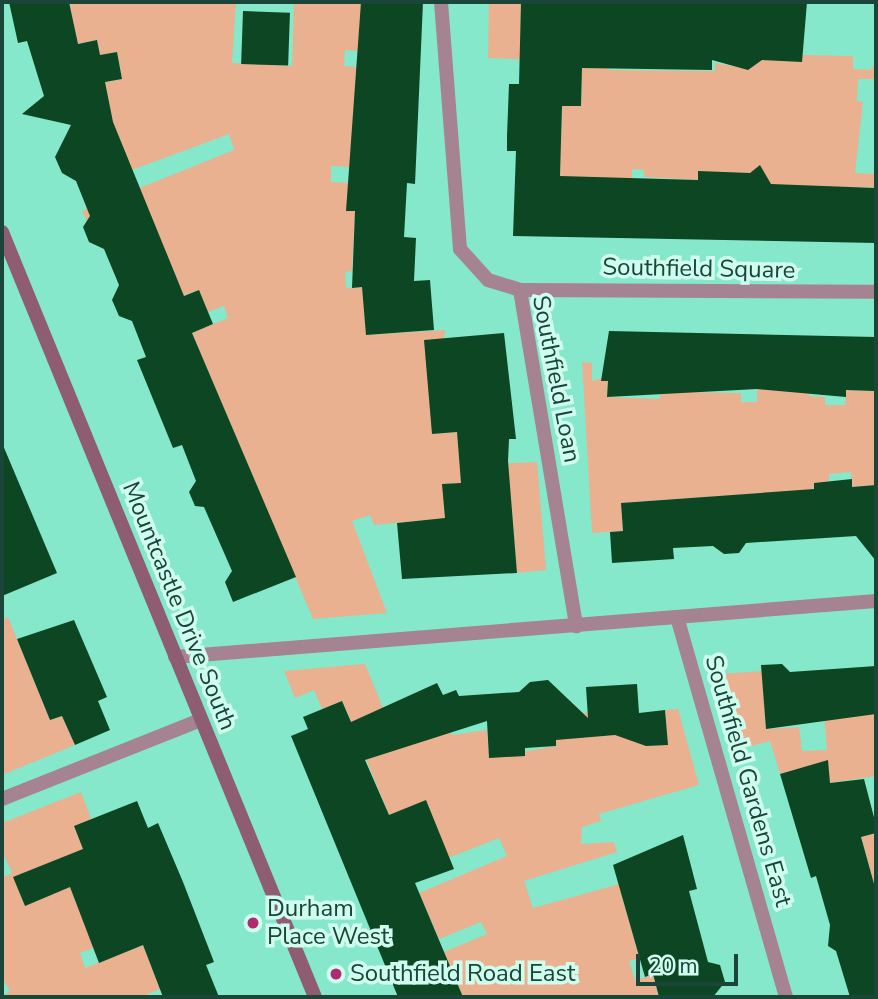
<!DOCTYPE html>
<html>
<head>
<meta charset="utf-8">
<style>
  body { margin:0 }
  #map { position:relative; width:878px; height:999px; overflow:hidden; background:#85e8ca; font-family:"Nunito Sans",sans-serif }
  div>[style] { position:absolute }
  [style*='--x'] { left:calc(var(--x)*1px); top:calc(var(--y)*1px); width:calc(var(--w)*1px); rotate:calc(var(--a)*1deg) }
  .green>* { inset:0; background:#e9b190 }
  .building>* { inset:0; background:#0c4623; transform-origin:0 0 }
  .street>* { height:14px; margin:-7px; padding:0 7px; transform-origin:7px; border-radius:7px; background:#a68391 }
  .secondary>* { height:14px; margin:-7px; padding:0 7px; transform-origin:7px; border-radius:7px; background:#8f5d72 }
  .dots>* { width:19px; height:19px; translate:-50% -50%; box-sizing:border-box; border:4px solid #d0feee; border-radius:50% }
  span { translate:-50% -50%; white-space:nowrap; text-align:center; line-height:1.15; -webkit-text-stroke:7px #d0feee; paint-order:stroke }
  .street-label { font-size:24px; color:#1a4539 }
  .poi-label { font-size:24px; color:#1a4539 }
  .left { translate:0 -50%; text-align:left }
  .frame { position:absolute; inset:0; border:4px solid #1a4539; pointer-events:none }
  .scale { position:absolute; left:636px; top:954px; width:102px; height:32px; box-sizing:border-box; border:4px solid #1a4539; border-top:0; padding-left:9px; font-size:21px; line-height:24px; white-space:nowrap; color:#1a4539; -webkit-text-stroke:5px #d0feee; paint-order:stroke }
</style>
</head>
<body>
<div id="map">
  <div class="green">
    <div style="clip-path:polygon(69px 2px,236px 2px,232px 63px,292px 66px,294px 2px,361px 2px,360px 51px,345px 50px,344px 66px,357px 67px,354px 167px,331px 166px,331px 182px,353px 183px,347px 211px,355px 211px,352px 271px,345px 272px,346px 288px,362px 287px,367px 335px,445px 330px,433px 434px,457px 432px,460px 465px,537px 462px,546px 570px,517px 573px,512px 512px,456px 492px,455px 483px,443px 484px,446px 518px,374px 525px,370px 515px,352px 521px,387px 613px,313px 619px,192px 333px,228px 318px,224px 306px,208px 312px,199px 290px,182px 296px,143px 198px,87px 221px,82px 211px,234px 150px,229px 134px,132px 170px,110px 115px,105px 82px,122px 79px,117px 52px,100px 55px,97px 40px,77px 44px)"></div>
    <div style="clip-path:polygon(489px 2px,521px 2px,520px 53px,609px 55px,609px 70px,715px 71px,715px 63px,749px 69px,756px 54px,853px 56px,853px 69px,870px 70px,876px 63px,876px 79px,858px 79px,857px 101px,863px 102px,855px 173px,876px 174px,876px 187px,857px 187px,855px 242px,768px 187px,762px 169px,748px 176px,698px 171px,698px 180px,644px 177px,644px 170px,632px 169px,632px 179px,523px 182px,535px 137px,561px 138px,562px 106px,581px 106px,582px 87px,564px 61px,488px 58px)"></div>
    <div style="clip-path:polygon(582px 362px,592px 363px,592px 381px,608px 376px,607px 397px,660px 399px,661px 368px,686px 392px,741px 393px,741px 402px,757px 402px,757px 389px,807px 390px,810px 396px,825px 397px,825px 405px,845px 405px,846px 390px,876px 391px,876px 485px,852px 487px,851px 472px,829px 474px,829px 481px,809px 490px,621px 503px,623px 531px,592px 533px)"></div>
    <div style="clip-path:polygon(8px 617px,50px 720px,62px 716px,75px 745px,2px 775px,2px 620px)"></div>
    <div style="clip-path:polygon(365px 664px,383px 708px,447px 724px,452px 735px,487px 730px,489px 758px,556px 746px,554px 710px,588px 713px,641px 733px,646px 746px,662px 745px,665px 710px,678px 709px,699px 785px,599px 814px,601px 821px,582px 827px,581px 844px,614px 842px,617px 852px,524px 881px,533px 908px,634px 880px,620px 890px,627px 915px,642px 911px,641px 958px,629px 961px,635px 980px,653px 975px,659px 997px,463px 997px,446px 958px,401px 970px,487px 934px,481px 922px,439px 939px,419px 893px,507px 856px,499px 838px,430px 865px,433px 818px,426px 801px,389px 815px,342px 701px,322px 709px,314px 690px,295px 698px,284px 671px)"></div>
    <div style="clip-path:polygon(762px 671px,766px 729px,799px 727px,802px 751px,827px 750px,822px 691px,834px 718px,876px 714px,876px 776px,829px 783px,827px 761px,780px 774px,770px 741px,740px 749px,719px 674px)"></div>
    <div style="clip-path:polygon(81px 792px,91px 819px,74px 827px,84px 850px,70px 886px,76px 903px,137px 931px,80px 953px,85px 968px,143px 945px,160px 989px,141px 997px,2px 997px,10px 991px,2px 978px,2px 878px,12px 873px,2px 851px,2px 823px)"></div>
    <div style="clip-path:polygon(876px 833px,876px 884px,874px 885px,861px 837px)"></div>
  </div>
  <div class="building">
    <div style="clip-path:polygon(9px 2px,69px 2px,78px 44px,97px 40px,100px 55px,117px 52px,122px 79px,105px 82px,113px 122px,184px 296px,199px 290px,213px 324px,192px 333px,296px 577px,233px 602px,225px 582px,232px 571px,204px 507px,195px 506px,189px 492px,196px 481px,182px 445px,173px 448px,137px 360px,146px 357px,132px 321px,119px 316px,112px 300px,119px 285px,104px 249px,89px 242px,83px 227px,90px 216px,76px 181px,62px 173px,55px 157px,71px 125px,22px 114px,44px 96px,27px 41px,18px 43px)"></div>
    <div style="clip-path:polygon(361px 2px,423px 2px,415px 184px,407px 183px,404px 237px,416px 238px,414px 281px,430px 280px,434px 330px,366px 335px,362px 287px,352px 288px,355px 211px,346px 211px)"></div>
    <div style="clip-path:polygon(521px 2px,807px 2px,802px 62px,762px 60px,748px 70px,712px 60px,712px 70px,582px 68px,581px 106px,562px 106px,560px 176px,698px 180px,698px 171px,750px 173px,760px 165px,771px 184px,876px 188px,876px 243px,513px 236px,516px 151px,507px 151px,507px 136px,509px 84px,519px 84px)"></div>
    <div style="left:243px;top:11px;width:47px;height:53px;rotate:2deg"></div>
    <div style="clip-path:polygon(609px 331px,876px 337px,874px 391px,846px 390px,846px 397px,757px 389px,607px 397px,608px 381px,601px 381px)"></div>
    <div style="clip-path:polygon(504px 333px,516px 439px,509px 439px,508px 461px,517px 573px,402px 579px,397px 523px,445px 518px,442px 484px,461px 483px,457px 432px,432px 434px,424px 340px)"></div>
    <div style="clip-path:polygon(2px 443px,57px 573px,2px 596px)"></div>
    <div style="clip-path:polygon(852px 479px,852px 487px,876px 485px,876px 561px,856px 536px,746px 543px,739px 553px,724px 554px,713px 546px,673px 548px,674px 559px,612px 563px,610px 532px,623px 531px,621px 503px,814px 489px,814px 483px)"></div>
    <div style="clip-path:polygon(74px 620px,107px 697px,98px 701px,110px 730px,75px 745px,62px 716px,50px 720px,17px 639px)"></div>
    <div style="clip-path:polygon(782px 664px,790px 672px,876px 666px,876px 714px,766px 729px,761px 665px)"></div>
    <div style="clip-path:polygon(548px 680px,588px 718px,586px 687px,637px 684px,639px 713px,665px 710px,668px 745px,646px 746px,615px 735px,556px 740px,556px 746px,525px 748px,525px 756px,489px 758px,487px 721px,365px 760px,389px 815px,426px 800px,454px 869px,415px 883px,463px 997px,398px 997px,291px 736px,308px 729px,303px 717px,342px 701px,351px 722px,437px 683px,443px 695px,456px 690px,459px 696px,519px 692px,530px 682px)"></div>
    <div style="clip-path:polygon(828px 760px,830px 783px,864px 779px,876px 825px,876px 833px,861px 837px,876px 891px,876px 997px,850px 997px,836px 951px,828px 946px,830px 925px,816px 876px,811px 878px,780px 774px)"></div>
    <div style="clip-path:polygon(137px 801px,148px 828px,158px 823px,183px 882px,214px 962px,206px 965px,219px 997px,163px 997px,143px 945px,99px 963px,70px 887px,25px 906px,13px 877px,83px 849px,74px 826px)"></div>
    <div style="clip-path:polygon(683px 835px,697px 889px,689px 891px,708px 962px,720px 965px,725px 982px,713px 997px,659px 997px,653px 974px,645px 977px,613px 865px)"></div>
  </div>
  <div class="street">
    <div style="--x:441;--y:2;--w:248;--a:85.6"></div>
    <div style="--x:460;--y:249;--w:42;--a:47.9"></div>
    <div style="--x:488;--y:280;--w:34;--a:17"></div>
    <div style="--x:520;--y:290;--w:341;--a:80.5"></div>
    <div style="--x:520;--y:290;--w:356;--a:0.3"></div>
    <div style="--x:677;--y:617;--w:395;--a:74"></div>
    <div style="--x:175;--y:657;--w:703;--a:-4.57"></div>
    <div style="--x:2;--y:799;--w:214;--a:-21.7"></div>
  </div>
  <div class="secondary">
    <div style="--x:2;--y:232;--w:827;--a:67.75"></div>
  </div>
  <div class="dots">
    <div style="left:253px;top:923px;background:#af2a72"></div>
    <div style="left:336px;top:974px;background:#af2a72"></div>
  </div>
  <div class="street-label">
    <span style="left:699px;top:269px;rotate:1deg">Southfield Square</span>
    <span style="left:556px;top:379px;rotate:79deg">Southfield Loan</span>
    <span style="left:179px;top:606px;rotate:68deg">Mountcastle Drive South</span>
    <span style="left:748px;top:781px;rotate:74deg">Southfield Gardens East</span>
  </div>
  <div class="poi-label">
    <span class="left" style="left:267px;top:923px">Durham<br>Place West</span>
    <span class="left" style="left:350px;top:974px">Southfield Road East</span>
  </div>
  <div class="frame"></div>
  <div class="scale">20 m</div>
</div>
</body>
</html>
